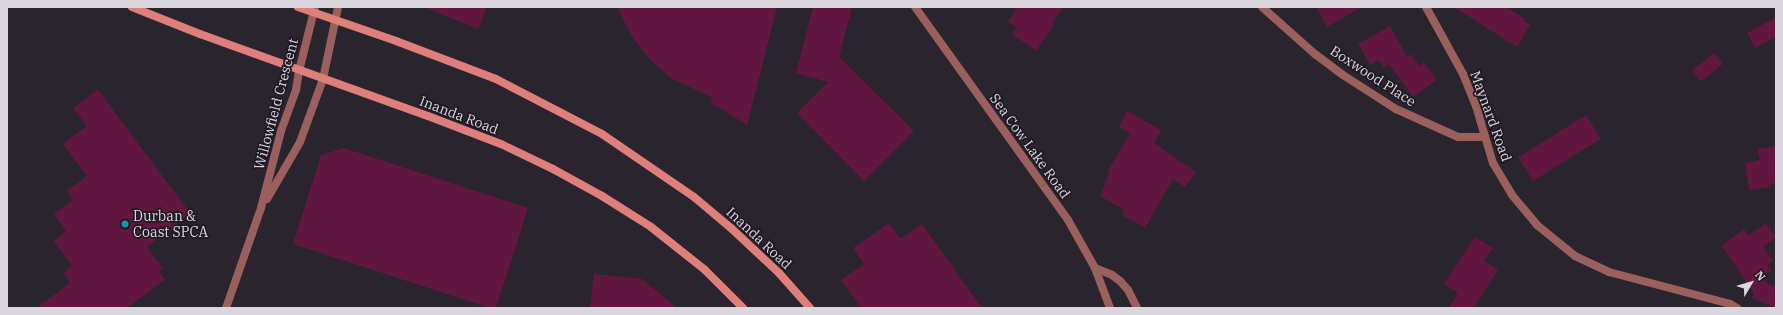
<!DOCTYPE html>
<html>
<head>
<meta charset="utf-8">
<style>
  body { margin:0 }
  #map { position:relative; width:1783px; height:315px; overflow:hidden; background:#2a242e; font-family:"IBM Plex Serif",serif }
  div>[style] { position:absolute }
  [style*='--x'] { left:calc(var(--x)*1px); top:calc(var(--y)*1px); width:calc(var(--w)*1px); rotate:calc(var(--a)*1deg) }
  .building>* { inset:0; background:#61173f; transform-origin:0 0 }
  .minor>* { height:8px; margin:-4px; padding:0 4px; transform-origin:4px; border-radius:4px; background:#9b605c }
  .secondary>* { height:8px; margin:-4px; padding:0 4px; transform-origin:4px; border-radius:4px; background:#de7f7a }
  .dots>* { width:11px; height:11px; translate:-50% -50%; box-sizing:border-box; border:2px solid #201a24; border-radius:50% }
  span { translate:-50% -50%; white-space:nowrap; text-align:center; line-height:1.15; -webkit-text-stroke:3.5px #201a24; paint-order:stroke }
  .street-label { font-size:14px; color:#dbd7de }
  .poi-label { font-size:14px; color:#dbd7de }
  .left { translate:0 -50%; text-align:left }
  .frame { position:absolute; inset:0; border:8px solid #dbd7de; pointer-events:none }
  .north { position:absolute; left:1731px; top:263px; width:40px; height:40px; -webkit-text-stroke:3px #201a24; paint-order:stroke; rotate:52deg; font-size:11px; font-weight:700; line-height:16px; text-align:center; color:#dbd7de }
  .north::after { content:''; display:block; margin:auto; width:14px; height:18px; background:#dbd7de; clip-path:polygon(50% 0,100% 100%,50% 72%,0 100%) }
</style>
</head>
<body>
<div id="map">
  <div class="building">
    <div style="clip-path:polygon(424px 7px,487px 7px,478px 29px)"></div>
    <div style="clip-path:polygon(617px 7px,777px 7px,747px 125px,710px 102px,712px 97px,672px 79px,649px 59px,631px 35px)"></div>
    <div style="clip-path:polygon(813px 7px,852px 7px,839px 57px,914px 131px,864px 181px,797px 113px,828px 82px,796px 73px)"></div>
    <div style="clip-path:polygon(1017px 7px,1063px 7px,1052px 23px,1054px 25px,1036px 51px,1012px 34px,1017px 27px,1008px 22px)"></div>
    <div style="clip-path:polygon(1316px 7px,1362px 7px,1327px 27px)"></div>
    <div style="clip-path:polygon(1454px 7px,1506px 7px,1525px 19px,1524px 21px,1530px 25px,1517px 47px)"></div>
    <div style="clip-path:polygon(1776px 17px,1776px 37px,1755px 48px,1747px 33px)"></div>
    <div style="clip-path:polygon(1390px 26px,1407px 57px,1411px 54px,1419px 66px,1424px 62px,1436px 80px,1413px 97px,1389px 64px,1383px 67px,1379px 60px,1370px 65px,1358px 44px)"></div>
    <div style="left:1714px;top:53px;width:14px;height:28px;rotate:51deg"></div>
    <div style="clip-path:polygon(98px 90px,190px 213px,147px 247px,163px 268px,159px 271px,165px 280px,127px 308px,37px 308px,70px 283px,63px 273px,72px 266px,54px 241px,66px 231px,54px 214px,73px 200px,67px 191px,87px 176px,63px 144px,87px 126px,73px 108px)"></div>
    <div style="clip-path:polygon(1127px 111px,1161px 130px,1154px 143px,1196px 172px,1185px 187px,1173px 179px,1145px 228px,1122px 215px,1124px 210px,1100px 196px,1105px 185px,1104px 184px,1110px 172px,1108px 171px,1130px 133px,1119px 127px)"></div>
    <div style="left:1586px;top:115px;width:28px;height:80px;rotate:58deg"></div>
    <div style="clip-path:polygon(1776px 146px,1776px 183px,1771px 184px,1771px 187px,1749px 190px,1745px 163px,1760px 160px,1757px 149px)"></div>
    <div style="clip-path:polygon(344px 148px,528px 208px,496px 308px,490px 308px,293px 244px,321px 155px)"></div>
    <div style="clip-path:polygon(889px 223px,900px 239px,922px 224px,982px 308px,861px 308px,841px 280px,864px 264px,853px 248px)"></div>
    <div style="clip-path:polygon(1766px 223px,1776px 237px,1763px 247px,1773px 260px,1767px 265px,1771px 270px,1759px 279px,1776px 287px,1776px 308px,1752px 298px,1754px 293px,1722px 246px,1744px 229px,1749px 236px)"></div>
    <div style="clip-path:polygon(1475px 237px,1493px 248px,1484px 261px,1498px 270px,1474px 308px,1449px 308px,1458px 293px,1444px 284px)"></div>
    <div style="clip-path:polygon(594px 274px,642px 279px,677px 308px,590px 308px)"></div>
  </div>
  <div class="minor">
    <div style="--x:915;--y:7;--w:262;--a:54.3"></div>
    <div style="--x:1068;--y:220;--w:55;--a:60.6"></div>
    <div style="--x:1095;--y:268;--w:43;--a:69.4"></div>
    <div style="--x:1262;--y:7;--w:71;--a:41.6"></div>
    <div style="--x:1315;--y:54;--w:35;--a:37"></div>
    <div style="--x:1343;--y:75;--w:63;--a:32.7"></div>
    <div style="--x:1396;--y:109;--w:68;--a:24.3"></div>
    <div style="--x:1458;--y:137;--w:27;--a:0"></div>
    <div style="--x:1426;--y:7;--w:77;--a:61.1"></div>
    <div style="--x:1463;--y:74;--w:35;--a:68"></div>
    <div style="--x:1476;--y:106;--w:59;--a:73.4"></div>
    <div style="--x:1493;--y:163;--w:37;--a:59"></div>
    <div style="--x:1512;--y:195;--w:39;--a:50"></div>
    <div style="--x:1537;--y:225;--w:49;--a:39.2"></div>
    <div style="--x:1575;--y:256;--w:38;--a:25"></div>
    <div style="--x:1609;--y:272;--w:125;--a:14.8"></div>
    <div style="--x:1730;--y:304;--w:8;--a:30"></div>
    <div style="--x:267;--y:199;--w:66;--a:-59.9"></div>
    <div style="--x:300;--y:142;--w:67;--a:-69.9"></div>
    <div style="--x:323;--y:79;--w:74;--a:-78.2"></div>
    <div style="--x:1095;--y:268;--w:18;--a:22"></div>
    <div style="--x:1112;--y:275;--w:10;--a:37"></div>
    <div style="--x:1120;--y:281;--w:12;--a:48"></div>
    <div style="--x:1128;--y:290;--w:20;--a:63"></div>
    <div style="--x:226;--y:308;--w:106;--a:-70.7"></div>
    <div style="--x:261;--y:208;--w:80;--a:-75.4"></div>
    <div style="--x:281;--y:131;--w:44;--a:-69.9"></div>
    <div style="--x:296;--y:90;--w:19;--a:-81"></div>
    <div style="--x:299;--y:71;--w:66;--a:-76"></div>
  </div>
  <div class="secondary">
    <div style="--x:132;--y:7;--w:73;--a:21.7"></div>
    <div style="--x:200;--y:34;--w:242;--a:19.8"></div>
    <div style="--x:428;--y:116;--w:78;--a:21"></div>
    <div style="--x:501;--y:144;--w:58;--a:25.7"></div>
    <div style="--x:553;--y:169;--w:56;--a:28.9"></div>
    <div style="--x:602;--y:196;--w:58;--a:32.3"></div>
    <div style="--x:651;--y:227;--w:69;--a:38.5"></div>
    <div style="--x:705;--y:270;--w:54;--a:45"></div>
    <div style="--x:298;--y:7;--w:104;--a:19.1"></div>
    <div style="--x:396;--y:41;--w:107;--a:20.8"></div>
    <div style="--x:496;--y:79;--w:119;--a:27.4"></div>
    <div style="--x:602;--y:134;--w:112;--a:34.4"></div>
    <div style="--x:694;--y:197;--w:48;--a:40"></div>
    <div style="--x:731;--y:228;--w:66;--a:43.2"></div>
    <div style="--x:779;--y:273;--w:47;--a:48.5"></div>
  </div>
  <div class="dots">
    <div style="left:125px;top:224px;background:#0f9aa8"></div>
  </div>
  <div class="street-label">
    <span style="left:1373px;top:76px;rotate:33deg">Boxwood Place</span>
    <span style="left:276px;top:104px;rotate:-75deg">Willowfield Crescent</span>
    <span style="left:459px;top:115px;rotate:21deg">Inanda Road</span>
    <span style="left:1491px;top:116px;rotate:70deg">Maynard Road</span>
    <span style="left:1030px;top:146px;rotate:54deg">Sea Cow Lake Road</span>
    <span style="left:759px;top:238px;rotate:43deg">Inanda Road</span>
  </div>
  <div class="poi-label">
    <span class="left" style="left:133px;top:224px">Durban &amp;<br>Coast SPCA</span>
  </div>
  <div class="frame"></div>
  <div class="north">N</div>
</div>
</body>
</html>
